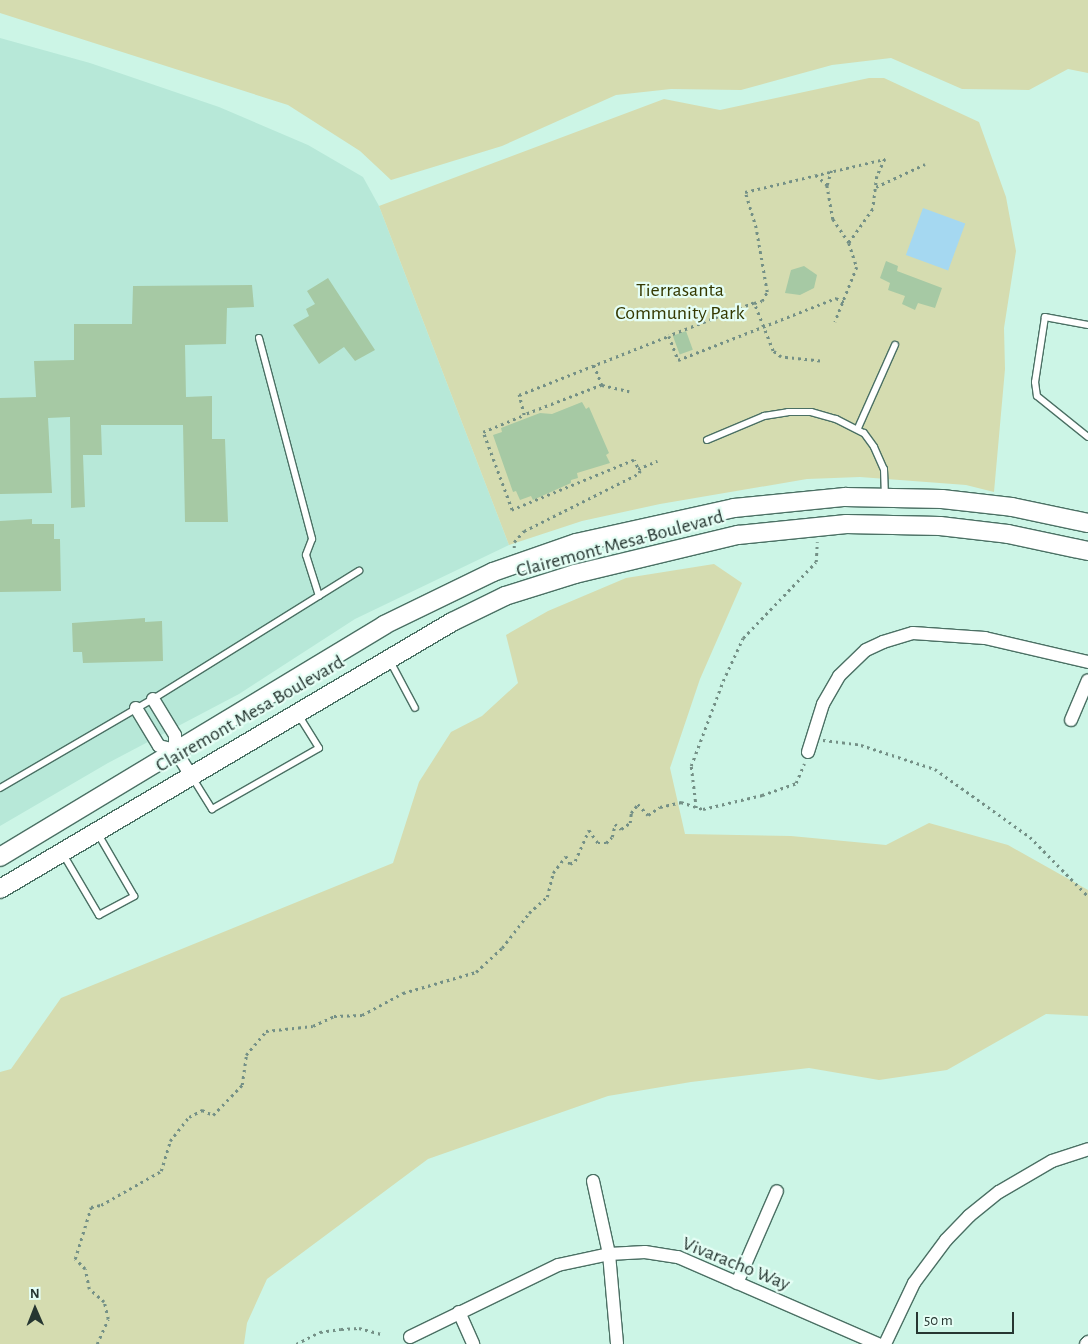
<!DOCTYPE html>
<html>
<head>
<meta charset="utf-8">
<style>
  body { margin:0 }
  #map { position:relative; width:1088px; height:1344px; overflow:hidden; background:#ccf5e6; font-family:"Alegreya Sans",sans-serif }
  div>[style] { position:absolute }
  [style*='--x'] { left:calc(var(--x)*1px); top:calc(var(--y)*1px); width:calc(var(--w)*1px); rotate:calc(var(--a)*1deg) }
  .built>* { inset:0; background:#b7e8d8 }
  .green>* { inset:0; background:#d5dcb0 }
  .water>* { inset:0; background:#a5d8f1; transform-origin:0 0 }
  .building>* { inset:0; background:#a6c9a4; transform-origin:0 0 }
  .path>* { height:2.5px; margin-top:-1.25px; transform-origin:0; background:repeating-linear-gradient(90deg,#749086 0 2.5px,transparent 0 6.5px) }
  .roads { filter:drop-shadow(1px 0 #4b7064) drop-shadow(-1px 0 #4b7064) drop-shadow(0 1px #4b7064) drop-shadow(0 -1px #4b7064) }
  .lane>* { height:6px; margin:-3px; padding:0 3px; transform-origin:3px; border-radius:3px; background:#fff }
  .street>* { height:12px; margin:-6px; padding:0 6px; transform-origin:6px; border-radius:6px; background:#fff }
  .secondary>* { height:18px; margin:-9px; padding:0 9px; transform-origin:9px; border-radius:9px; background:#fff }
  span { translate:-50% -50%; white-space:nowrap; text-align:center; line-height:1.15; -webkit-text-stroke:4.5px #e5fef5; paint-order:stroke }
  .park-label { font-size:20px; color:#343900 }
  .street-label { font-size:20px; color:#263631 }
  .north { position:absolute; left:10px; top:1284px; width:50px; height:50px; -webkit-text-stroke:4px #e5fef5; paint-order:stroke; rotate:359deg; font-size:14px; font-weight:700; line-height:20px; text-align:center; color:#263631 }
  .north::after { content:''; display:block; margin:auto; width:18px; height:22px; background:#263631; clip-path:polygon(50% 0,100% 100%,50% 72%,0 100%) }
  .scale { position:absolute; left:916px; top:1312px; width:98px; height:22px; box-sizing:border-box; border:2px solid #263631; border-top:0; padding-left:6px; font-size:15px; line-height:18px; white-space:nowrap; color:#263631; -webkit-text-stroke:4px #e5fef5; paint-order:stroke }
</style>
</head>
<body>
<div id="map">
  <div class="built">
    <div style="clip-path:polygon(0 38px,90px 63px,219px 107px,308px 145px,363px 177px,379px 206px,509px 545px,355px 619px,239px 694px,108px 763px,0 826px)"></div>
  </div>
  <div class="green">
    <div style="clip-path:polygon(0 0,1088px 0,1088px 73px,1068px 69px,1029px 90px,962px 89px,891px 58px,832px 65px,741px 90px,671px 89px,616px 95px,502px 146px,391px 180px,360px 151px,288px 105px,0 13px)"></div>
    <div style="clip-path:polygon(869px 78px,884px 78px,979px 122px,1006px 197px,1016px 251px,1004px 328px,1005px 369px,994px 492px,966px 485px,860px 477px,807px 479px,660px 504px,582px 521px,509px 545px,379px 206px,664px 99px,720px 110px)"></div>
    <div style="clip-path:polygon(714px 564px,742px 583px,700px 679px,670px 768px,685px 834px,791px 836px,886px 845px,929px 823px,1008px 845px,1088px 890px,1088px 1016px,1046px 1014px,947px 1070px,879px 1080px,809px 1068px,691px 1082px,608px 1096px,428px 1159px,267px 1279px,247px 1323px,244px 1344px,0 1344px,0 1072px,11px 1069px,61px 998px,393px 863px,419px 782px,451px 732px,482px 716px,518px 683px,506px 635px,548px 611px,626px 578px)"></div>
  </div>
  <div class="water">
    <div style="left:923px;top:208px;width:45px;height:50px;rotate:20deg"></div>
  </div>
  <div class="building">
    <div style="clip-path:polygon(886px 261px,898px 266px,897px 271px,942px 288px,935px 308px,918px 303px,915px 310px,902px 304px,905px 296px,888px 290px,890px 283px,880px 278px)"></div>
    <div style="clip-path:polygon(804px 266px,817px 275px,814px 288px,800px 295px,785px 293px,791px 270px)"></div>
    <div style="clip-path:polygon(328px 278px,375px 350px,355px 361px,344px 347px,319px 364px,293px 325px,309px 316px,306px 309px,315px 304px,307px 291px)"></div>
    <div style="clip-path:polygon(252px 285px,254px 307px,227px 308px,226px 344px,185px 345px,186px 397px,212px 396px,212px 439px,225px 439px,228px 522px,185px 522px,183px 425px,101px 425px,102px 455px,83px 455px,85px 507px,71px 508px,70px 417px,48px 418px,52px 493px,0 494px,0 398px,36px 397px,34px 361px,74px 360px,74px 324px,132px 324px,133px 286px)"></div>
    <div style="left:686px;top:331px;width:20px;height:14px;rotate:70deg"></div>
    <div style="clip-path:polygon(582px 402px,586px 409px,589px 407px,609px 453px,606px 455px,610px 463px,577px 473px,578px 478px,571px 480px,571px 483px,533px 500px,531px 496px,520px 500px,516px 491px,513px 492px,493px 435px,502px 432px,501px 428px,540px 413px,552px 414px)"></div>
    <div style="clip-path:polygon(32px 519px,32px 524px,54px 524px,54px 539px,60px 539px,61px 591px,0 592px,0 521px)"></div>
    <div style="clip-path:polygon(145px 618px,145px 622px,162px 621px,163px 661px,83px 663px,82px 652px,73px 652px,72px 623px)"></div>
  </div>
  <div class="path">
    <div style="--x:816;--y:175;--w:15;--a:42"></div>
    <div style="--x:827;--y:185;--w:35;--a:80"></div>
    <div style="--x:833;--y:219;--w:29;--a:56"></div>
    <div style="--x:827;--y:185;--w:15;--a:-74"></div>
    <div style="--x:876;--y:187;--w:54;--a:-25.1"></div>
    <div style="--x:754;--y:303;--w:91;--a:158.8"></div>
    <div style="--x:669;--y:336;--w:26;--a:69"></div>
    <div style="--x:678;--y:360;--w:170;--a:-21.4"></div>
    <div style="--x:836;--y:298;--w:9;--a:27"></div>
    <div style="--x:820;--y:361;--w:39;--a:-174"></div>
    <div style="--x:781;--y:357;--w:10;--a:-143"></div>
    <div style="--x:773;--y:351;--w:52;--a:-111.6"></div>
    <div style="--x:754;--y:303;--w:8;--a:-14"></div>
    <div style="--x:762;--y:301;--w:10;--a:-61"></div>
    <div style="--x:767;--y:292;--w:65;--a:-99.8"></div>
    <div style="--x:756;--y:228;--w:38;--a:-107"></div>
    <div style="--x:745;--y:192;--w:144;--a:-13.3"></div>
    <div style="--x:885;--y:159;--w:19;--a:115"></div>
    <div style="--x:877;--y:176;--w:33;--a:97"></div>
    <div style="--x:873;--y:209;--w:42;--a:125.2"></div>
    <div style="--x:849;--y:243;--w:25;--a:72"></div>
    <div style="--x:857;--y:267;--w:59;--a:111.8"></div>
    <div style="--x:594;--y:365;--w:22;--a:68"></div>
    <div style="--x:602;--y:385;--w:84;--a:159"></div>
    <div style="--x:524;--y:415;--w:21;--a:-104"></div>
    <div style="--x:519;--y:395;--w:161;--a:-21.5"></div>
    <div style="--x:602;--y:385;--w:28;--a:13"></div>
    <div style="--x:638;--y:469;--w:21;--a:-23"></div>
    <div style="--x:514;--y:548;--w:6;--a:-90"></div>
    <div style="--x:514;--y:542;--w:15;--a:-48"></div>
    <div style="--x:524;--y:531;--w:130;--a:-26.6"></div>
    <div style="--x:640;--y:473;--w:14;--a:-115"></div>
    <div style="--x:634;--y:460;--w:132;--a:157.7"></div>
    <div style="--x:512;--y:510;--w:83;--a:-110.4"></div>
    <div style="--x:483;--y:432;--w:44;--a:-22.5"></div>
    <div style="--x:823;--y:740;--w:38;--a:7"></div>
    <div style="--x:861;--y:745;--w:78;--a:18"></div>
    <div style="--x:935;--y:769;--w:117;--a:35.6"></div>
    <div style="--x:1030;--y:837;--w:83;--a:45.5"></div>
    <div style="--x:696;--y:808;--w:42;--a:-96.8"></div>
    <div style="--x:691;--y:766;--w:91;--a:-69.4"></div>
    <div style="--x:723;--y:681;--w:47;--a:-65.1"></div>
    <div style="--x:743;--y:638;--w:105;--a:-46.2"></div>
    <div style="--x:816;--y:562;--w:20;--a:-87"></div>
    <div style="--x:97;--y:1344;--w:27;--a:-66"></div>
    <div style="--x:108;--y:1319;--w:17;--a:-103"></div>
    <div style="--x:104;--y:1302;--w:20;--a:-139"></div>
    <div style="--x:89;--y:1289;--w:20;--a:-101"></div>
    <div style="--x:85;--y:1269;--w:14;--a:-135"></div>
    <div style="--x:75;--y:1259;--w:54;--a:-72.9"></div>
    <div style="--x:91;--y:1207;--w:10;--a:-11"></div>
    <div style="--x:101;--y:1205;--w:69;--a:-29.5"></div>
    <div style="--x:161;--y:1171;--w:31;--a:-73"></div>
    <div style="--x:170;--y:1141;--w:31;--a:-52"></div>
    <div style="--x:189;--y:1117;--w:15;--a:-28"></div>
    <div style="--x:202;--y:1110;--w:12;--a:24"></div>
    <div style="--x:213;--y:1115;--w:42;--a:-46"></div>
    <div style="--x:242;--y:1085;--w:30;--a:-82"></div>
    <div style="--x:246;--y:1055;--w:31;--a:-50"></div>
    <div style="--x:266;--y:1031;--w:47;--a:-6.1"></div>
    <div style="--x:313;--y:1026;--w:23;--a:-25"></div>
    <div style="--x:334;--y:1016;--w:28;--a:-2"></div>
    <div style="--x:362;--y:1015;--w:47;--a:-28.2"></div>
    <div style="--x:403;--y:993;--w:76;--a:-16"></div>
    <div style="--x:476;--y:972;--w:35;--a:-43"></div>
    <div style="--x:502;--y:948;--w:44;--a:-52.4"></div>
    <div style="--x:529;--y:913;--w:24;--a:-42"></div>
    <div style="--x:547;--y:897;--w:25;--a:-76"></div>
    <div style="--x:553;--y:873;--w:21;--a:-53"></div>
    <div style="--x:566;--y:856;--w:9;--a:63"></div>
    <div style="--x:570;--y:864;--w:6;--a:-31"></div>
    <div style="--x:575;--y:861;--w:34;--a:-66"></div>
    <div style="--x:589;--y:830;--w:16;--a:55"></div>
    <div style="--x:598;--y:843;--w:8;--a:0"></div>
    <div style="--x:606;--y:843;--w:8;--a:-45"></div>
    <div style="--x:612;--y:837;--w:13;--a:-77"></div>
    <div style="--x:615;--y:824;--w:8;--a:40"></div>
    <div style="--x:621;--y:829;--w:11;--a:-34"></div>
    <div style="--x:630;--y:823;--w:10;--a:-84"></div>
    <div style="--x:631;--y:813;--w:11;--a:-52"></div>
    <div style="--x:638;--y:804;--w:15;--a:48"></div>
    <div style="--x:648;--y:815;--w:14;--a:-34"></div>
    <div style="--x:660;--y:807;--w:22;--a:-13"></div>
    <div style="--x:681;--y:802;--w:23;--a:18"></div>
    <div style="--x:703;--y:809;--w:61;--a:-13.3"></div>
    <div style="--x:762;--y:795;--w:36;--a:-19"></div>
    <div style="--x:796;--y:783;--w:21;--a:-67"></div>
    <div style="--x:296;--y:1344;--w:27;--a:-27"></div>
    <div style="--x:320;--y:1332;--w:21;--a:-8"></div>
    <div style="--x:341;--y:1329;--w:18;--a:-3"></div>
    <div style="--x:359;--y:1328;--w:23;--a:15"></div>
  </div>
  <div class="roads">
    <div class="lane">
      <div style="--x:1088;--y:325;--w:44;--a:-169.5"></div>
      <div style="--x:1045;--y:317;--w:66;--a:98.7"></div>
      <div style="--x:1035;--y:382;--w:14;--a:82"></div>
      <div style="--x:1037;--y:396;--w:65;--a:38.8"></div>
      <div style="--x:259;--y:338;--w:208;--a:75.2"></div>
      <div style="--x:312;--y:539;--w:17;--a:111"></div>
      <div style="--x:306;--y:555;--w:43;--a:72.4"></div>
      <div style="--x:858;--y:428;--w:91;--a:-66"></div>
      <div style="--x:707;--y:440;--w:62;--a:-22.8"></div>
      <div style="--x:764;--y:416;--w:24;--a:-9"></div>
      <div style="--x:788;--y:412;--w:23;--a:0"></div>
      <div style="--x:811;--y:412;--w:26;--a:16"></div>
      <div style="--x:836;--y:419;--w:31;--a:27"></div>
      <div style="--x:864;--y:433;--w:17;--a:54"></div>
      <div style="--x:874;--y:447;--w:24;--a:66"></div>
      <div style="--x:884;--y:469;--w:26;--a:88"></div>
      <div style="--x:390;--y:661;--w:53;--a:62"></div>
      <div style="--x:192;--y:777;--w:38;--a:58"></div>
      <div style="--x:212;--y:809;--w:123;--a:-29.7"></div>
      <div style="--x:319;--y:748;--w:39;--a:-122"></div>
      <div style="--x:0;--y:788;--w:177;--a:-30.2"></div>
      <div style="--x:153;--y:699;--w:243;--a:-31.9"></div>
      <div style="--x:63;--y:854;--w:71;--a:59.5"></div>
      <div style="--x:99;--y:915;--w:40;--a:-28"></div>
      <div style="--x:134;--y:896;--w:72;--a:-120.1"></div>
    </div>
    <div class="street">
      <div style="--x:153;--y:699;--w:42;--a:58.6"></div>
      <div style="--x:175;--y:735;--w:15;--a:90"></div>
      <div style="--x:175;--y:750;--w:28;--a:58"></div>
      <div style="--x:136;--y:708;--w:44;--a:58.8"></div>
      <div style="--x:159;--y:746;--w:16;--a:14"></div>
      <div style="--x:1071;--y:720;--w:43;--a:-67"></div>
      <div style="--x:808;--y:752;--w:50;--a:-72.6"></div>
      <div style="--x:823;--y:704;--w:32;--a:-60"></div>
      <div style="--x:839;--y:676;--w:37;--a:-44"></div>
      <div style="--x:866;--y:650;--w:19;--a:-25"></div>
      <div style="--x:883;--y:642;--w:31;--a:-17"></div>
      <div style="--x:913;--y:633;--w:72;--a:4"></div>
      <div style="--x:985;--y:638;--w:106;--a:13.1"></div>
      <div style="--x:593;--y:1181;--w:75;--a:77.6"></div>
      <div style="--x:609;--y:1254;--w:90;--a:84.9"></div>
      <div style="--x:737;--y:1283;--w:100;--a:-66.5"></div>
      <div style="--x:459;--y:1312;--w:35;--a:66"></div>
      <div style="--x:410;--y:1337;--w:165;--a:-25.9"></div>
      <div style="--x:558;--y:1265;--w:52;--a:-12.2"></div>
      <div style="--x:609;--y:1254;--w:36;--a:-3"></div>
      <div style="--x:645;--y:1252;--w:33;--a:9"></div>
      <div style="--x:678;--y:1257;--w:218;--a:23.5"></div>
      <div style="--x:885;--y:1344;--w:68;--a:-64.6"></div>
      <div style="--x:914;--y:1283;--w:54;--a:-53.3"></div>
      <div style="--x:946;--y:1240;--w:33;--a:-46"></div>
      <div style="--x:969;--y:1216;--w:38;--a:-39"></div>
      <div style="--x:999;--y:1192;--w:61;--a:-30.3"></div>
      <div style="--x:1052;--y:1161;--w:38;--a:-18"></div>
      <div style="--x:1086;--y:1344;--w:3;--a:-45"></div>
    </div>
    <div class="secondary">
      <div style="--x:0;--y:857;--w:449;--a:-31.1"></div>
      <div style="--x:384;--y:625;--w:121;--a:-25.9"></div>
      <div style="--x:493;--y:572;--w:88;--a:-19.3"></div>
      <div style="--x:576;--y:543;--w:162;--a:-12.5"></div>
      <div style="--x:734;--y:508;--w:112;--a:-5.7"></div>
      <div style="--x:845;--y:497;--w:97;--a:1.2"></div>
      <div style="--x:942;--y:499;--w:70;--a:6.5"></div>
      <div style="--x:1012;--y:507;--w:78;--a:11.9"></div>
      <div style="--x:0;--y:889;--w:525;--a:-30.57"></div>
      <div style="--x:452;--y:622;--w:59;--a:-26.1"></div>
      <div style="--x:505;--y:596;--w:73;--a:-17.4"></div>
      <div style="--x:575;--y:574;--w:168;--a:-13.5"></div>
      <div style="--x:738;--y:535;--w:109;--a:-5.8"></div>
      <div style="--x:846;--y:524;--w:94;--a:1.2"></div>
      <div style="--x:940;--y:526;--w:68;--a:6.7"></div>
      <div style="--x:1008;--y:534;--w:82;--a:12"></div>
    </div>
  </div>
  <div class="park-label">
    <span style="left:680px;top:302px">Tierrasanta<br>Community Park</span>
  </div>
  <div class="street-label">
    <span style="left:620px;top:544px;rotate:-15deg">Clairemont Mesa Boulevard</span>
    <span style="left:250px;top:714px;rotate:-30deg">Clairemont Mesa Boulevard</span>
    <span style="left:736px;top:1264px;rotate:22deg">Vivaracho Way</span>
  </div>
  <div class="north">N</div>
  <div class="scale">50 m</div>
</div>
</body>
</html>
